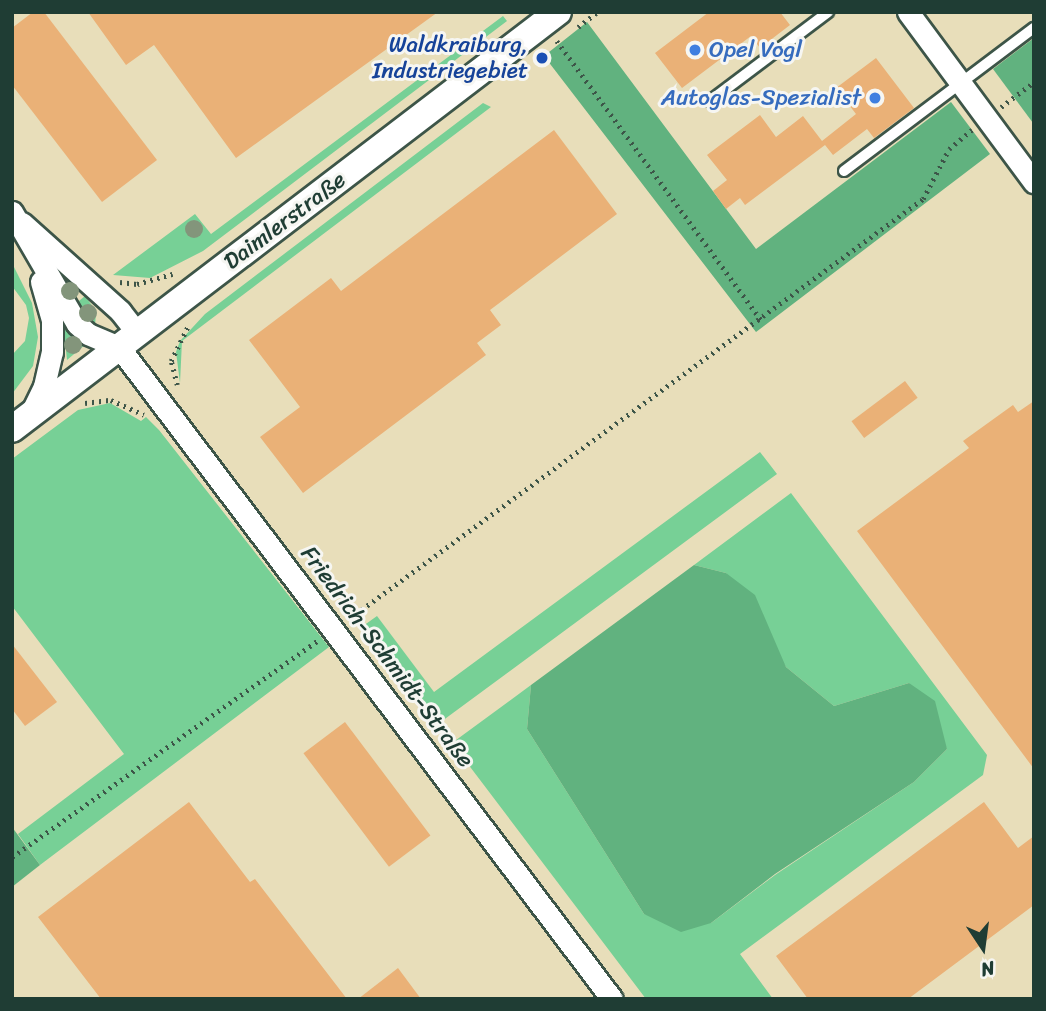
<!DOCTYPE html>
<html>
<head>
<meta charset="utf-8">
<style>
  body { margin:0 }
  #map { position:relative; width:1046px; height:1011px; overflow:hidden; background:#e8deba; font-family:Sriracha,sans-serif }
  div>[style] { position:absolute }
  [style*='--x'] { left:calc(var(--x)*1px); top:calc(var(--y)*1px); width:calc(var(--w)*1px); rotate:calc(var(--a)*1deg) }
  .green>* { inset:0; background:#77d096 }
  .forest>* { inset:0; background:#61b27f }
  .building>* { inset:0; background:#eab177; transform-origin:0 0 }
  .path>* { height:4.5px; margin-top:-2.25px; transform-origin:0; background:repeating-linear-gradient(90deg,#3d5548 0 2px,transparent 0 7px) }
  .roads { filter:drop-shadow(2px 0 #3d5548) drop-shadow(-2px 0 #3d5548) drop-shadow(0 2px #3d5548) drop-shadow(0 -2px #3d5548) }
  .service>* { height:10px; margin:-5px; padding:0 5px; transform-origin:5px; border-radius:5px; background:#fff }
  .minor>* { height:21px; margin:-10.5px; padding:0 10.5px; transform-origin:10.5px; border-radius:10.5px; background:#fff }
  .tertiary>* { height:26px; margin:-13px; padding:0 13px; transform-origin:13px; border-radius:13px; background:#fff }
  .trees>* { width:18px; height:18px; margin:-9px; border-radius:50%; background:#83957b }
  .dots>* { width:19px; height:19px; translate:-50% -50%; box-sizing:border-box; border:4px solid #f6f6f2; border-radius:50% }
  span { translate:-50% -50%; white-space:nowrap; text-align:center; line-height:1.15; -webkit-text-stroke:6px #f6f6f2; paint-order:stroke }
  .transit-label { font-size:23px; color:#164399 }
  .right { translate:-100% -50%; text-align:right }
  .shop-label { font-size:23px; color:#366cbe }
  .left { translate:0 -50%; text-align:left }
  .street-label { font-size:23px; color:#1f3d34 }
  .frame { position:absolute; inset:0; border:14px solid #1f3d34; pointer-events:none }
  .north { position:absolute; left:948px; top:913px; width:70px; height:70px; -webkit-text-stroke:5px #f6f6f2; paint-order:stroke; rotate:167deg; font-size:19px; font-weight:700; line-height:28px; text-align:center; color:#1f3d34 }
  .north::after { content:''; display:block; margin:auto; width:24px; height:32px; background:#1f3d34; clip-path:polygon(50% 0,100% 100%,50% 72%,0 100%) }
</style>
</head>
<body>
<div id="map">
  <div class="green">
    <div style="clip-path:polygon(503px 16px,507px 21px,203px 251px,150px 278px,113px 275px,195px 214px,211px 234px)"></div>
    <div style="clip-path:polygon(483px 103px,491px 107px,182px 341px,180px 383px,176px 352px,180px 341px,205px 314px)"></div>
    <div style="clip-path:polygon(12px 263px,32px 303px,38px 337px,33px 366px,12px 394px,12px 355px,25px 341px,29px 318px,26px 305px,12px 286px)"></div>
    <div style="clip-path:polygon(85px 296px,96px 311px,95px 327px,74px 305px)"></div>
    <div style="clip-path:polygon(68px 327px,86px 344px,67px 360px,64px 331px)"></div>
    <div style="clip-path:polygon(110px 403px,141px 421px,146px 417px,159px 430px,329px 647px,40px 865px,18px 834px,124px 754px,12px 606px,12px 459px,78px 410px)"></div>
    <div style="clip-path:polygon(760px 452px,777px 474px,438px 724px,363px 626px,377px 616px,434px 692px)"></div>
    <div style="clip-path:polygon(791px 493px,987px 755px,983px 775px,740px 954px,773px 999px,646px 999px,452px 743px,531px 685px,527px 729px,644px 914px,711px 923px,775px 875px,914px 782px,947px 749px,909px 683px,834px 706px,786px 667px,726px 573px,694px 565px)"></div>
  </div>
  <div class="forest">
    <div style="clip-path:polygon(587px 22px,756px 249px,951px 102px,990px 154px,756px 332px,544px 56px)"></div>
    <div style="clip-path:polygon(1034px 38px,1034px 122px,1033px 123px,993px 69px)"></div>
    <div style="clip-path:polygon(694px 565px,726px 573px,755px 595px,786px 667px,834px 706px,909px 683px,935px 701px,947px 749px,914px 782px,775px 874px,711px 923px,681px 932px,644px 914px,527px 729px,531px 685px)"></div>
    <div style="clip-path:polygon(12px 827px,40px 865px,12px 887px)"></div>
  </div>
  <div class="building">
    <div style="clip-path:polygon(33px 12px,44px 12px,157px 160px,102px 202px,12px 85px,12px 28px)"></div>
    <div style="clip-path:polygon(88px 12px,438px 12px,236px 158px,154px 45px,126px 65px)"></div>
    <div style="clip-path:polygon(709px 12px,780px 12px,790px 25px,760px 48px,751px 36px,682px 88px,655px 53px)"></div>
    <div style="clip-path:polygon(876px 58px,914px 108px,874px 138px,867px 129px,833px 155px,825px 145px,745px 205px,740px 198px,726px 209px,713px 191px,727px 180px,707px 155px,760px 115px,776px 137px,803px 116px,822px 141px,856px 114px,836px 88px)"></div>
    <div style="clip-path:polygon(554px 130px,617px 214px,490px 310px,501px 325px,477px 343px,486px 355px,303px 493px,260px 437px,300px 407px,249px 340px,331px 278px,341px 291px)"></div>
    <div style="left:905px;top:381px;width:21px;height:67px;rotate:53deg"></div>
    <div style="clip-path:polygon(1034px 401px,1034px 769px,857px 531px,969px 448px,963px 441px,1013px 405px,1018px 412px)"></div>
    <div style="clip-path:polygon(12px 644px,57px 702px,25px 726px,12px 709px)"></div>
    <div style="left:345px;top:722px;width:142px;height:52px;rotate:53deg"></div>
    <div style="clip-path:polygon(189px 802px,250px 882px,255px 879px,347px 999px,101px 999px,38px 917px)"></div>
    <div style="clip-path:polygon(984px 802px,1018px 848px,1034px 836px,1034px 905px,908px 999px,808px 999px,776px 956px)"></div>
    <div style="clip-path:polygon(398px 968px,421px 999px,358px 999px)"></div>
  </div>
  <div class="path">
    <div style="--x:578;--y:27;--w:24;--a:-38"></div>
    <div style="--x:557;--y:41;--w:346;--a:53.8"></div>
    <div style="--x:1001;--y:107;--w:41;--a:-37.1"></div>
    <div style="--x:120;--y:282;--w:17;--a:7"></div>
    <div style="--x:137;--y:284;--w:37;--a:-16"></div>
    <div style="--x:177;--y:385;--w:25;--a:-104"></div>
    <div style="--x:171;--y:361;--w:39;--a:-64"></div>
    <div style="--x:85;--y:403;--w:26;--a:-7"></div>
    <div style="--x:111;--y:400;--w:36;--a:24"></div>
    <div style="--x:350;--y:618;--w:710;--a:-36.18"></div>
    <div style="--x:923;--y:199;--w:56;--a:-62.5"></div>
    <div style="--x:949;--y:149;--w:30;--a:-40"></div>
    <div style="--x:12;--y:857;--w:374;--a:-35.3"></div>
  </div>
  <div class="roads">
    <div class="service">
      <div style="--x:710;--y:101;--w:148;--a:-37"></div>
      <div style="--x:844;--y:171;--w:238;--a:-37"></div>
    </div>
    <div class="minor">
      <div style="--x:908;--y:12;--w:212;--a:53.5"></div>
      <div style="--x:12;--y:212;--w:129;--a:59.9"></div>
      <div style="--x:77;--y:324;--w:15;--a:42"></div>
      <div style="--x:88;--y:334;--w:34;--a:23"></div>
      <div style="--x:119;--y:347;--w:817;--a:52.91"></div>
      <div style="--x:22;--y:223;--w:132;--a:41.9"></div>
      <div style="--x:120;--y:311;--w:29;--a:52"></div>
      <div style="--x:30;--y:415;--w:32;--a:-64"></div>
      <div style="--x:44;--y:386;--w:35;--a:-77"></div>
      <div style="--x:52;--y:352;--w:32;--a:-90"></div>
      <div style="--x:52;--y:320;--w:40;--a:-106"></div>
    </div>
    <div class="tertiary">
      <div style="--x:12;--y:429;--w:687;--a:-37.37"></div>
    </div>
  </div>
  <div class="trees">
    <div style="left:194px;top:229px"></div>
    <div style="left:70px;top:291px"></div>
    <div style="left:88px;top:313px"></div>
    <div style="left:73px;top:345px"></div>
  </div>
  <div class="dots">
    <div style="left:695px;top:50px;background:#3f7fe0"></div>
    <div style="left:542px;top:58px;background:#1a4fb4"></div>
    <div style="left:875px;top:98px;background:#3f7fe0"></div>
  </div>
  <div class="transit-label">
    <span class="right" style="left:528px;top:58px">Waldkraiburg,<br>Industriegebiet</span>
  </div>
  <div class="shop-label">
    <span class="left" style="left:709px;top:50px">Opel Vogl</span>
    <span class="right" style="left:861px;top:98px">Autoglas-Spezialist</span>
  </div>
  <div class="street-label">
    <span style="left:285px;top:221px;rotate:-37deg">Daimlerstraße</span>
    <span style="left:387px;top:657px;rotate:53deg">Friedrich-Schmidt-Straße</span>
  </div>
  <div class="frame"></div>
  <div class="north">N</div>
</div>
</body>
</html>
